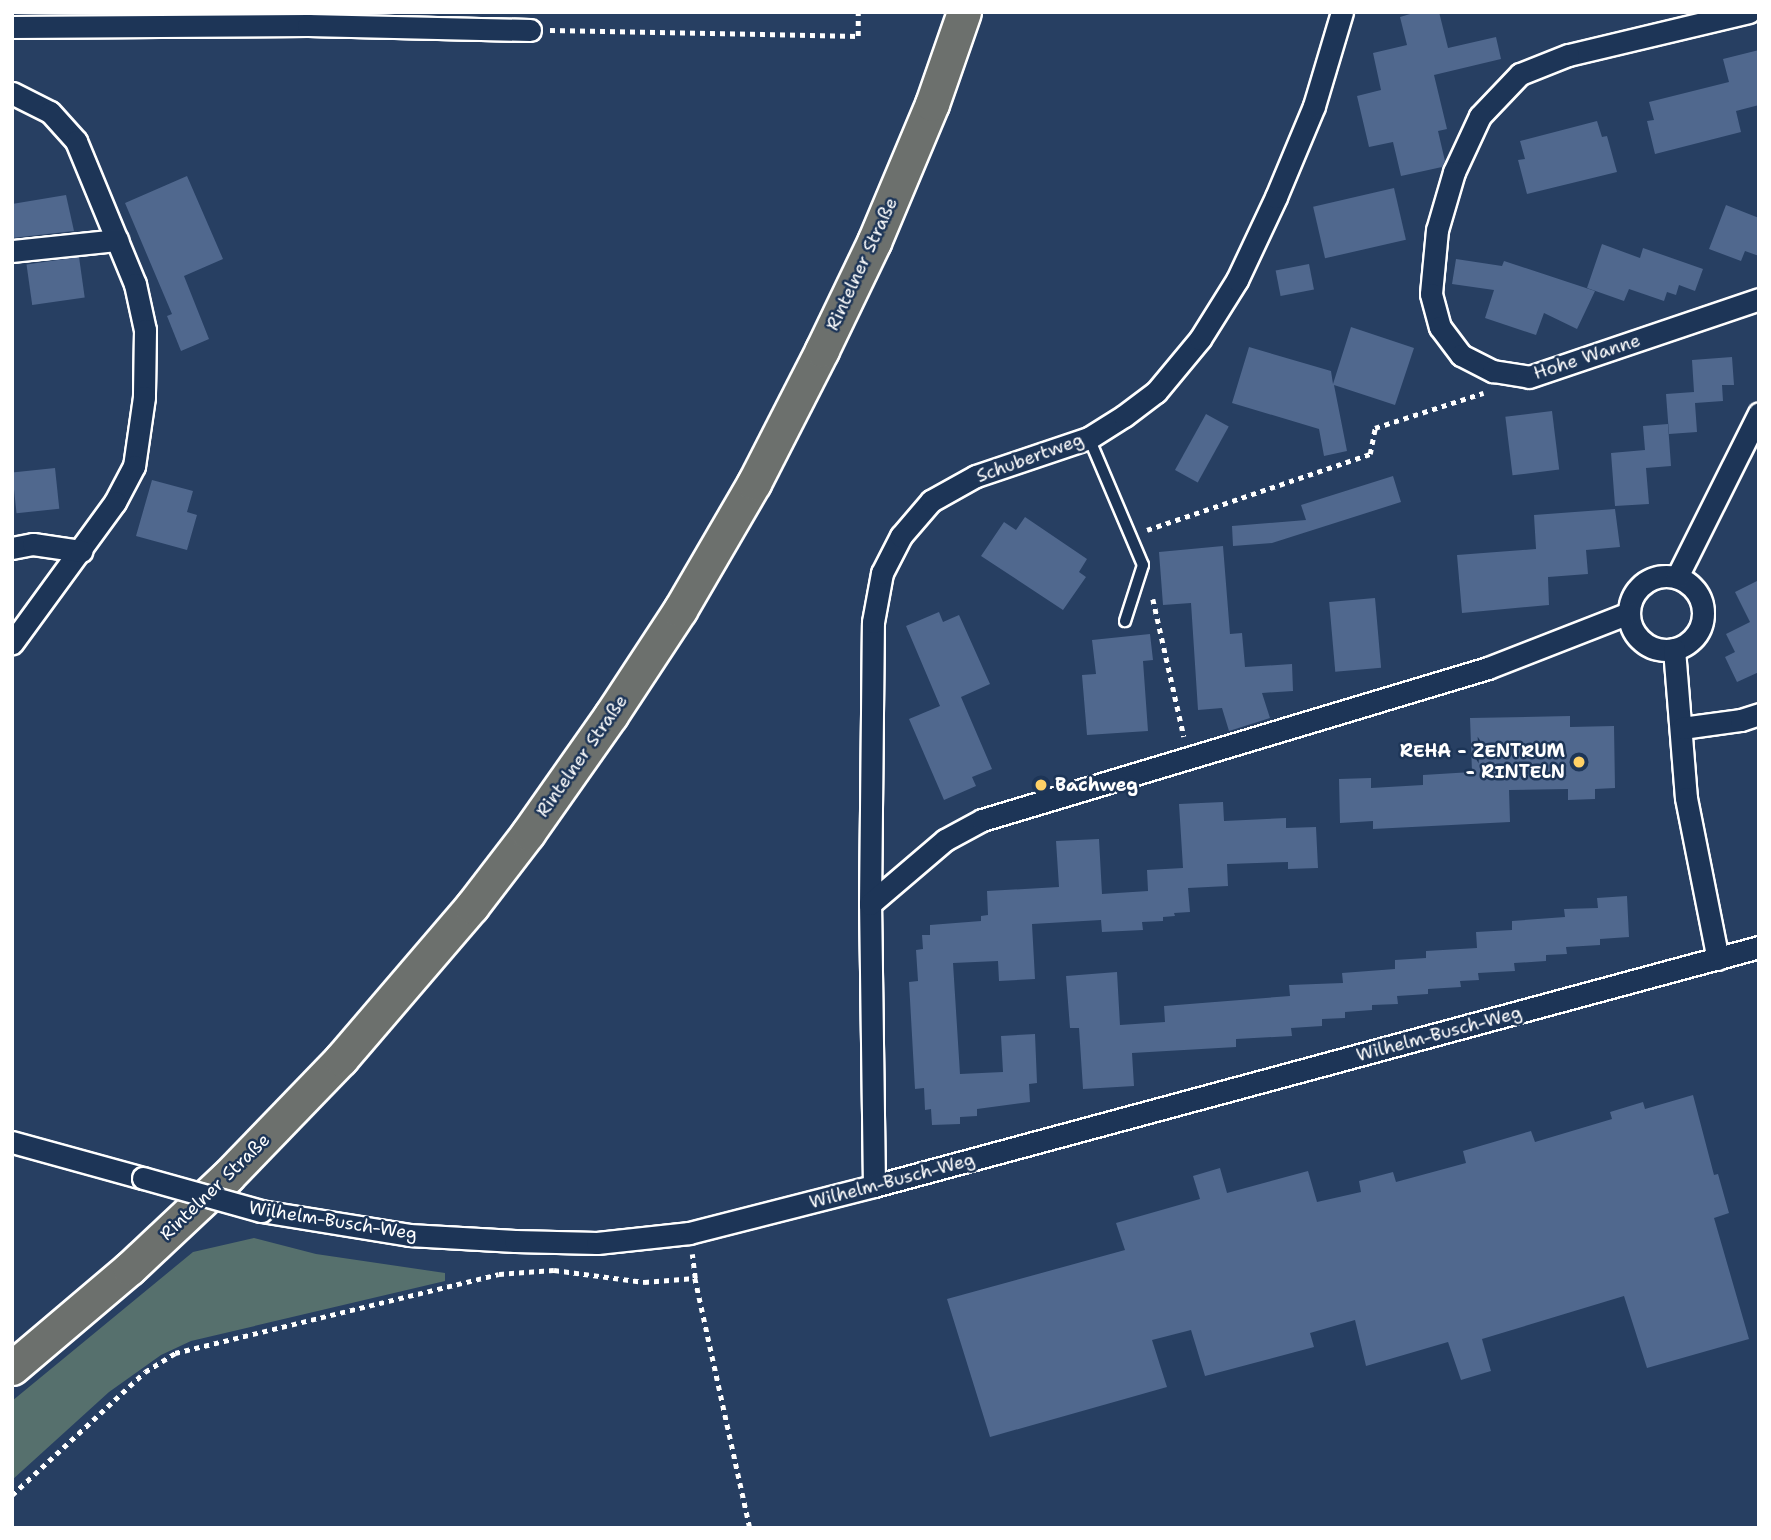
<!DOCTYPE html>
<html>
<head>
<meta charset="utf-8">
<style>
  body { margin:0 }
  #map { position:relative; width:1771px; height:1540px; overflow:hidden; background:#273f62; font-family:"Shantell Sans",sans-serif }
  div>[style] { position:absolute }
  [style*='--x'] { left:calc(var(--x)*1px); top:calc(var(--y)*1px); width:calc(var(--w)*1px); rotate:calc(var(--a)*1deg) }
  .green>* { inset:0; background:#56706d }
  .building>* { inset:0; background:#50688e; transform-origin:0 0 }
  .path>* { height:4.5px; margin-top:-2.25px; transform-origin:0; background:repeating-linear-gradient(90deg,#fff 0 5px,transparent 0 10px) }
  .roads { filter:drop-shadow(2px 0 #fff) drop-shadow(-2px 0 #fff) drop-shadow(0 2px #fff) drop-shadow(0 -2px #fff) }
  .lane>* { height:10px; margin:-5px; padding:0 5px; transform-origin:5px; border-radius:5px; background:#1d3557 }
  .street>* { height:21px; margin:-10.5px; padding:0 10.5px; transform-origin:10.5px; border-radius:10.5px; background:#1d3557 }
  .street>.ring { margin:-10.5px; padding:0; box-sizing:content-box; background:none; border:21px solid #1d3557; border-radius:50% }
  .primary>* { height:33px; margin:-16.5px; padding:0 16.5px; transform-origin:16.5px; border-radius:16.5px; background:#6c706d }
  .bridges { filter:drop-shadow(2px 0 #fff) drop-shadow(-2px 0 #fff) drop-shadow(0 2px #fff) drop-shadow(0 -2px #fff) }
  .street-bridge>* { height:21px; margin:-10.5px; padding:0 10.5px; transform-origin:10.5px; border-radius:10.5px; background:#1d3557 }
  .dots>* { width:19px; height:19px; translate:-50% -50%; box-sizing:border-box; border:4px solid #1d3557; border-radius:50% }
  span { translate:-50% -50%; white-space:nowrap; text-align:center; line-height:1.15; -webkit-text-stroke:5px #1d3557; paint-order:stroke }
  .street-label { font-size:18px; color:#fff }
  .poi-label { font-size:18px; color:#fff; font-weight:700 }
  .right { translate:-100% -50%; text-align:right }
  .left { translate:0 -50%; text-align:left }
  .frame { position:absolute; inset:0; border:14px solid #fff; pointer-events:none }
</style>
</head>
<body>
<div id="map">
  <div class="green">
    <div style="clip-path:polygon(254px 1238px,316px 1254px,445px 1273px,445px 1281px,191px 1341px,161px 1355px,109px 1392px,12px 1480px,12px 1401px,193px 1252px)"></div>
  </div>
  <div class="building">
    <div style="clip-path:polygon(1417px 12px,1439px 12px,1448px 48px,1496px 37px,1501px 59px,1434px 75px,1447px 129px,1438px 131px,1445px 161px,1442px 167px,1401px 176px,1393px 142px,1369px 147px,1357px 96px,1381px 90px,1373px 53px,1407px 45px,1400px 17px)"></div>
    <div style="clip-path:polygon(1759px 50px,1759px 105px,1736px 111px,1741px 132px,1655px 154px,1647px 121px,1654px 120px,1649px 102px,1729px 82px,1723px 59px)"></div>
    <div style="clip-path:polygon(1597px 121px,1602px 137px,1607px 136px,1617px 172px,1527px 194px,1518px 160px,1525px 159px,1520px 141px)"></div>
    <div style="clip-path:polygon(187px 176px,223px 259px,184px 276px,209px 339px,181px 351px,167px 316px,172px 314px,125px 203px)"></div>
    <div style="left:1394px;top:188px;width:53px;height:83px;rotate:77deg"></div>
    <div style="clip-path:polygon(66px 195px,74px 231px,12px 238px,12px 204px)"></div>
    <div style="clip-path:polygon(1726px 205px,1759px 218px,1759px 256px,1745px 251px,1741px 261px,1709px 249px)"></div>
    <div style="clip-path:polygon(1602px 244px,1640px 258px,1643px 248px,1703px 269px,1695px 291px,1679px 285px,1676px 295px,1667px 292px,1664px 301px,1629px 289px,1624px 301px,1587px 288px)"></div>
    <div style="left:79px;top:257px;width:41px;height:53px;rotate:82deg"></div>
    <div style="clip-path:polygon(1456px 259px,1502px 266px,1504px 261px,1595px 291px,1577px 329px,1544px 313px,1536px 335px,1485px 318px,1494px 290px,1452px 284px)"></div>
    <div style="left:1309px;top:264px;width:26px;height:34px;rotate:79deg"></div>
    <div style="clip-path:polygon(1351px 327px,1414px 348px,1395px 405px,1334px 385px,1347px 451px,1324px 456px,1319px 429px,1232px 403px,1249px 347px,1331px 371px,1333px 384px)"></div>
    <div style="clip-path:polygon(1732px 357px,1734px 385px,1722px 385px,1723px 401px,1695px 403px,1697px 432px,1669px 434px,1666px 394px,1694px 392px,1692px 360px)"></div>
    <div style="left:1552px;top:411px;width:59px;height:47px;rotate:83deg"></div>
    <div style="left:1206px;top:414px;width:26px;height:64px;rotate:29deg"></div>
    <div style="clip-path:polygon(1668px 424px,1671px 466px,1646px 468px,1649px 504px,1615px 506px,1611px 453px,1645px 450px,1643px 426px)"></div>
    <div style="left:55px;top:468px;width:41px;height:43px;rotate:84deg"></div>
    <div style="clip-path:polygon(1393px 476px,1401px 502px,1272px 543px,1233px 546px,1232px 526px,1306px 520px,1301px 505px)"></div>
    <div style="clip-path:polygon(152px 480px,193px 491px,187px 512px,197px 515px,187px 550px,136px 536px)"></div>
    <div style="clip-path:polygon(1615px 509px,1620px 547px,1586px 550px,1588px 574px,1548px 577px,1549px 605px,1462px 613px,1457px 555px,1536px 549px,1534px 515px)"></div>
    <div style="clip-path:polygon(1025px 517px,1087px 559px,1079px 572px,1086px 577px,1063px 610px,981px 556px,1004px 522px,1016px 530px)"></div>
    <div style="clip-path:polygon(1223px 546px,1230px 634px,1242px 633px,1245px 667px,1292px 664px,1293px 691px,1262px 693px,1270px 718px,1229px 731px,1222px 708px,1198px 710px,1191px 603px,1163px 605px,1159px 552px)"></div>
    <div style="clip-path:polygon(1759px 580px,1759px 672px,1737px 682px,1725px 657px,1735px 652px,1726px 634px,1750px 622px,1735px 592px)"></div>
    <div style="left:1375px;top:598px;width:70px;height:46px;rotate:85deg"></div>
    <div style="clip-path:polygon(939px 612px,943px 622px,959px 615px,990px 684px,961px 697px,992px 769px,972px 777px,976px 786px,944px 800px,909px 719px,940px 706px,906px 626px)"></div>
    <div style="clip-path:polygon(1150px 634px,1153px 660px,1143px 661px,1148px 731px,1087px 735px,1082px 675px,1096px 674px,1092px 640px)"></div>
    <div style="clip-path:polygon(1570px 716px,1570px 727px,1614px 726px,1615px 788px,1595px 789px,1595px 799px,1568px 800px,1568px 789px,1509px 790px,1510px 822px,1373px 829px,1373px 821px,1340px 823px,1339px 779px,1371px 778px,1371px 788px,1423px 785px,1423px 775px,1472px 772px,1470px 718px)"></div>
    <div style="clip-path:polygon(1223px 802px,1224px 821px,1286px 818px,1286px 828px,1316px 827px,1318px 868px,1288px 869px,1288px 862px,1227px 864px,1228px 886px,1188px 888px,1190px 912px,1174px 913px,1175px 916px,1163px 917px,1163px 921px,1142px 922px,1143px 930px,1102px 932px,1101px 920px,1032px 924px,1035px 979px,999px 981px,998px 961px,953px 963px,960px 1074px,1003px 1072px,1001px 1036px,1035px 1034px,1037px 1083px,1029px 1084px,1030px 1102px,977px 1109px,977px 1116px,960px 1117px,960px 1124px,932px 1125px,931px 1109px,925px 1110px,924px 1088px,915px 1089px,909px 982px,918px 981px,916px 950px,923px 949px,922px 935px,930px 935px,930px 925px,981px 921px,981px 916px,988px 915px,987px 891px,1059px 887px,1056px 841px,1099px 839px,1102px 894px,1148px 891px,1147px 870px,1183px 868px,1179px 804px)"></div>
    <div style="clip-path:polygon(1627px 896px,1629px 937px,1600px 939px,1600px 945px,1566px 947px,1567px 954px,1546px 955px,1546px 961px,1514px 963px,1515px 971px,1478px 973px,1479px 980px,1460px 981px,1461px 987px,1428px 989px,1428px 994px,1397px 996px,1398px 1004px,1372px 1005px,1372px 1010px,1345px 1012px,1345px 1018px,1322px 1019px,1322px 1026px,1291px 1028px,1292px 1036px,1236px 1039px,1236px 1047px,1132px 1053px,1134px 1086px,1083px 1089px,1079px 1028px,1070px 1028px,1066px 976px,1117px 972px,1120px 1025px,1165px 1022px,1164px 1006px,1290px 996px,1289px 985px,1343px 983px,1342px 973px,1395px 969px,1395px 960px,1426px 958px,1426px 951px,1477px 948px,1476px 932px,1512px 930px,1512px 921px,1565px 917px,1564px 909px,1598px 908px,1597px 898px)"></div>
    <div style="clip-path:polygon(1693px 1095px,1714px 1175px,1718px 1174px,1729px 1213px,1714px 1218px,1749px 1339px,1647px 1368px,1624px 1296px,1482px 1339px,1491px 1371px,1461px 1380px,1448px 1342px,1366px 1366px,1355px 1320px,1310px 1333px,1314px 1347px,1205px 1376px,1191px 1330px,1152px 1340px,1167px 1387px,990px 1437px,947px 1299px,1125px 1250px,1116px 1223px,1200px 1199px,1193px 1176px,1220px 1168px,1227px 1193px,1308px 1171px,1317px 1202px,1361px 1192px,1359px 1181px,1393px 1172px,1396px 1182px,1466px 1163px,1463px 1151px,1531px 1131px,1535px 1142px,1612px 1119px,1610px 1112px,1643px 1102px,1645px 1109px)"></div>
  </div>
  <div class="path">
    <div style="--x:550;--y:30;--w:308;--a:1.1"></div>
    <div style="--x:858;--y:36;--w:24;--a:-90"></div>
    <div style="--x:1147;--y:530;--w:236;--a:-18.8"></div>
    <div style="--x:1370;--y:454;--w:26;--a:-79"></div>
    <div style="--x:1375;--y:428;--w:114;--a:-18"></div>
    <div style="--x:1153;--y:599;--w:141;--a:77.3"></div>
    <div style="--x:695;--y:1278;--w:256;--a:77.6"></div>
    <div style="--x:12;--y:1495;--w:181;--a:-42.8"></div>
    <div style="--x:145;--y:1372;--w:36;--a:-32"></div>
    <div style="--x:175;--y:1353;--w:333;--a:-13.7"></div>
    <div style="--x:499;--y:1274;--w:55;--a:-4.2"></div>
    <div style="--x:554;--y:1270;--w:91;--a:7.6"></div>
    <div style="--x:644;--y:1282;--w:51;--a:-4.5"></div>
    <div style="--x:695;--y:1278;--w:24;--a:-97"></div>
  </div>
  <div class="roads">
    <div class="lane">
      <div style="--x:1089;--y:438;--w:138;--a:67"></div>
      <div style="--x:1143;--y:565;--w:59;--a:107.8"></div>
    </div>
    <div class="street">
      <div style="--x:1749;--y:12;--w:186;--a:166.6"></div>
      <div style="--x:1568;--y:55;--w:52;--a:158.4"></div>
      <div style="--x:1520;--y:74;--w:58;--a:133.6"></div>
      <div style="--x:1480;--y:116;--w:62;--a:114.9"></div>
      <div style="--x:1454;--y:172;--w:60;--a:106.3"></div>
      <div style="--x:1437;--y:230;--w:64;--a:95.4"></div>
      <div style="--x:1431;--y:294;--w:34;--a:75"></div>
      <div style="--x:1440;--y:327;--w:35;--a:53"></div>
      <div style="--x:1461;--y:355;--w:36;--a:27"></div>
      <div style="--x:1493;--y:371;--w:36;--a:9"></div>
      <div style="--x:1529;--y:377;--w:243;--a:-18.7"></div>
      <div style="--x:12;--y:27;--w:296;--a:-0.4"></div>
      <div style="--x:308;--y:25;--w:222;--a:1.3"></div>
      <div style="--x:12;--y:93;--w:42;--a:26.6"></div>
      <div style="--x:50;--y:112;--w:39;--a:48"></div>
      <div style="--x:76;--y:141;--w:155;--a:67.6"></div>
      <div style="--x:135;--y:284;--w:47;--a:77.7"></div>
      <div style="--x:145;--y:330;--w:67;--a:90.9"></div>
      <div style="--x:144;--y:397;--w:70;--a:98.2"></div>
      <div style="--x:134;--y:466;--w:41;--a:117.8"></div>
      <div style="--x:115;--y:502;--w:175;--a:126.1"></div>
      <div style="--x:12;--y:251;--w:106;--a:-6"></div>
      <div style="--x:12;--y:548;--w:21;--a:-11"></div>
      <div style="--x:33;--y:544;--w:49;--a:8.3"></div>
      <div class="ring" style="left:1629px;top:576px;width:53px;height:53px"></div>
      <div style="--x:1677;--y:577;--w:183;--a:-63.4"></div>
      <div style="--x:1674;--y:649;--w:149;--a:85.4"></div>
      <div style="--x:1686;--y:798;--w:164;--a:78.8"></div>
      <div style="--x:1682;--y:728;--w:60;--a:-7.7"></div>
      <div style="--x:1741;--y:720;--w:19;--a:-18"></div>
      <div style="--x:870;--y:904;--w:282;--a:-89.4"></div>
      <div style="--x:873;--y:622;--w:50;--a:-79.6"></div>
      <div style="--x:882;--y:573;--w:42;--a:-62.8"></div>
      <div style="--x:901;--y:536;--w:46;--a:-49.4"></div>
      <div style="--x:931;--y:501;--w:51;--a:-29.1"></div>
      <div style="--x:976;--y:476;--w:119;--a:-18.6"></div>
      <div style="--x:1089;--y:438;--w:41;--a:-32.2"></div>
      <div style="--x:1124;--y:416;--w:40;--a:-37"></div>
      <div style="--x:1156;--y:392;--w:69;--a:-50.3"></div>
      <div style="--x:1200;--y:339;--w:70;--a:-57.9"></div>
      <div style="--x:1237;--y:280;--w:92;--a:-64.8"></div>
      <div style="--x:1276;--y:197;--w:99;--a:-67.3"></div>
      <div style="--x:1314;--y:106;--w:98;--a:-73.4"></div>
      <div style="--x:12;--y:1142;--w:136;--a:15.4"></div>
      <div style="--x:874;--y:1186;--w:282;--a:-90.8"></div>
      <div style="--x:870;--y:904;--w:99;--a:-40.5"></div>
      <div style="--x:945;--y:840;--w:42;--a:-28.4"></div>
      <div style="--x:982;--y:820;--w:528;--a:-16.72"></div>
      <div style="--x:1488;--y:668;--w:151;--a:-21.3"></div>
      <div style="--x:261;--y:1211;--w:150;--a:9.2"></div>
      <div style="--x:409;--y:1235;--w:106;--a:3.2"></div>
      <div style="--x:515;--y:1241;--w:82;--a:1.4"></div>
      <div style="--x:597;--y:1243;--w:93;--a:-6.2"></div>
      <div style="--x:689;--y:1233;--w:191;--a:-14.3"></div>
      <div style="--x:874;--y:1186;--w:917;--a:-15.11"></div>
    </div>
    <div class="primary">
      <div style="--x:12;--y:1368;--w:155;--a:-40.3"></div>
      <div style="--x:130;--y:1268;--w:134;--a:-43.2"></div>
      <div style="--x:228;--y:1176;--w:163;--a:-46"></div>
      <div style="--x:341;--y:1059;--w:201;--a:-49.4"></div>
      <div style="--x:472;--y:906;--w:92;--a:-52.5"></div>
      <div style="--x:528;--y:833;--w:144;--a:-54.9"></div>
      <div style="--x:611;--y:715;--w:126;--a:-56.7"></div>
      <div style="--x:680;--y:610;--w:147;--a:-59.8"></div>
      <div style="--x:754;--y:483;--w:149;--a:-62.9"></div>
      <div style="--x:822;--y:350;--w:120;--a:-64.3"></div>
      <div style="--x:874;--y:242;--w:150;--a:-67.2"></div>
      <div style="--x:932;--y:104;--w:97;--a:-70.8"></div>
    </div>
  </div>
  <div class="bridges">
    <div class="street-bridge">
      <div style="--x:143;--y:1178;--w:123;--a:15.6"></div>
    </div>
  </div>
  <div class="dots">
    <div style="left:1579px;top:762px;background:#ffd166"></div>
    <div style="left:1041px;top:785px;background:#ffd166"></div>
  </div>
  <div class="street-label">
    <span style="left:862px;top:264px;rotate:-65deg">Rintelner Straße</span>
    <span style="left:1587px;top:357px;rotate:-18deg">Hohe Wanne</span>
    <span style="left:1030px;top:458px;rotate:-20deg">Schubertweg</span>
    <span style="left:582px;top:756px;rotate:-55deg">Rintelner Straße</span>
    <span style="left:1439px;top:1034px;rotate:-15deg">Wilhelm-Busch-Weg</span>
    <span style="left:892px;top:1181px;rotate:-15deg">Wilhelm-Busch-Weg</span>
    <span style="left:215px;top:1187px;rotate:-44deg">Rintelner Straße</span>
    <span style="left:333px;top:1221px;rotate:9deg">Wilhelm-Busch-Weg</span>
  </div>
  <div class="poi-label">
    <span class="right" style="left:1565px;top:762px">REHA - ZENTRUM<br>- RINTELN</span>
    <span class="left" style="left:1055px;top:785px">Bachweg</span>
  </div>
  <div class="frame"></div>
</div>
</body>
</html>
